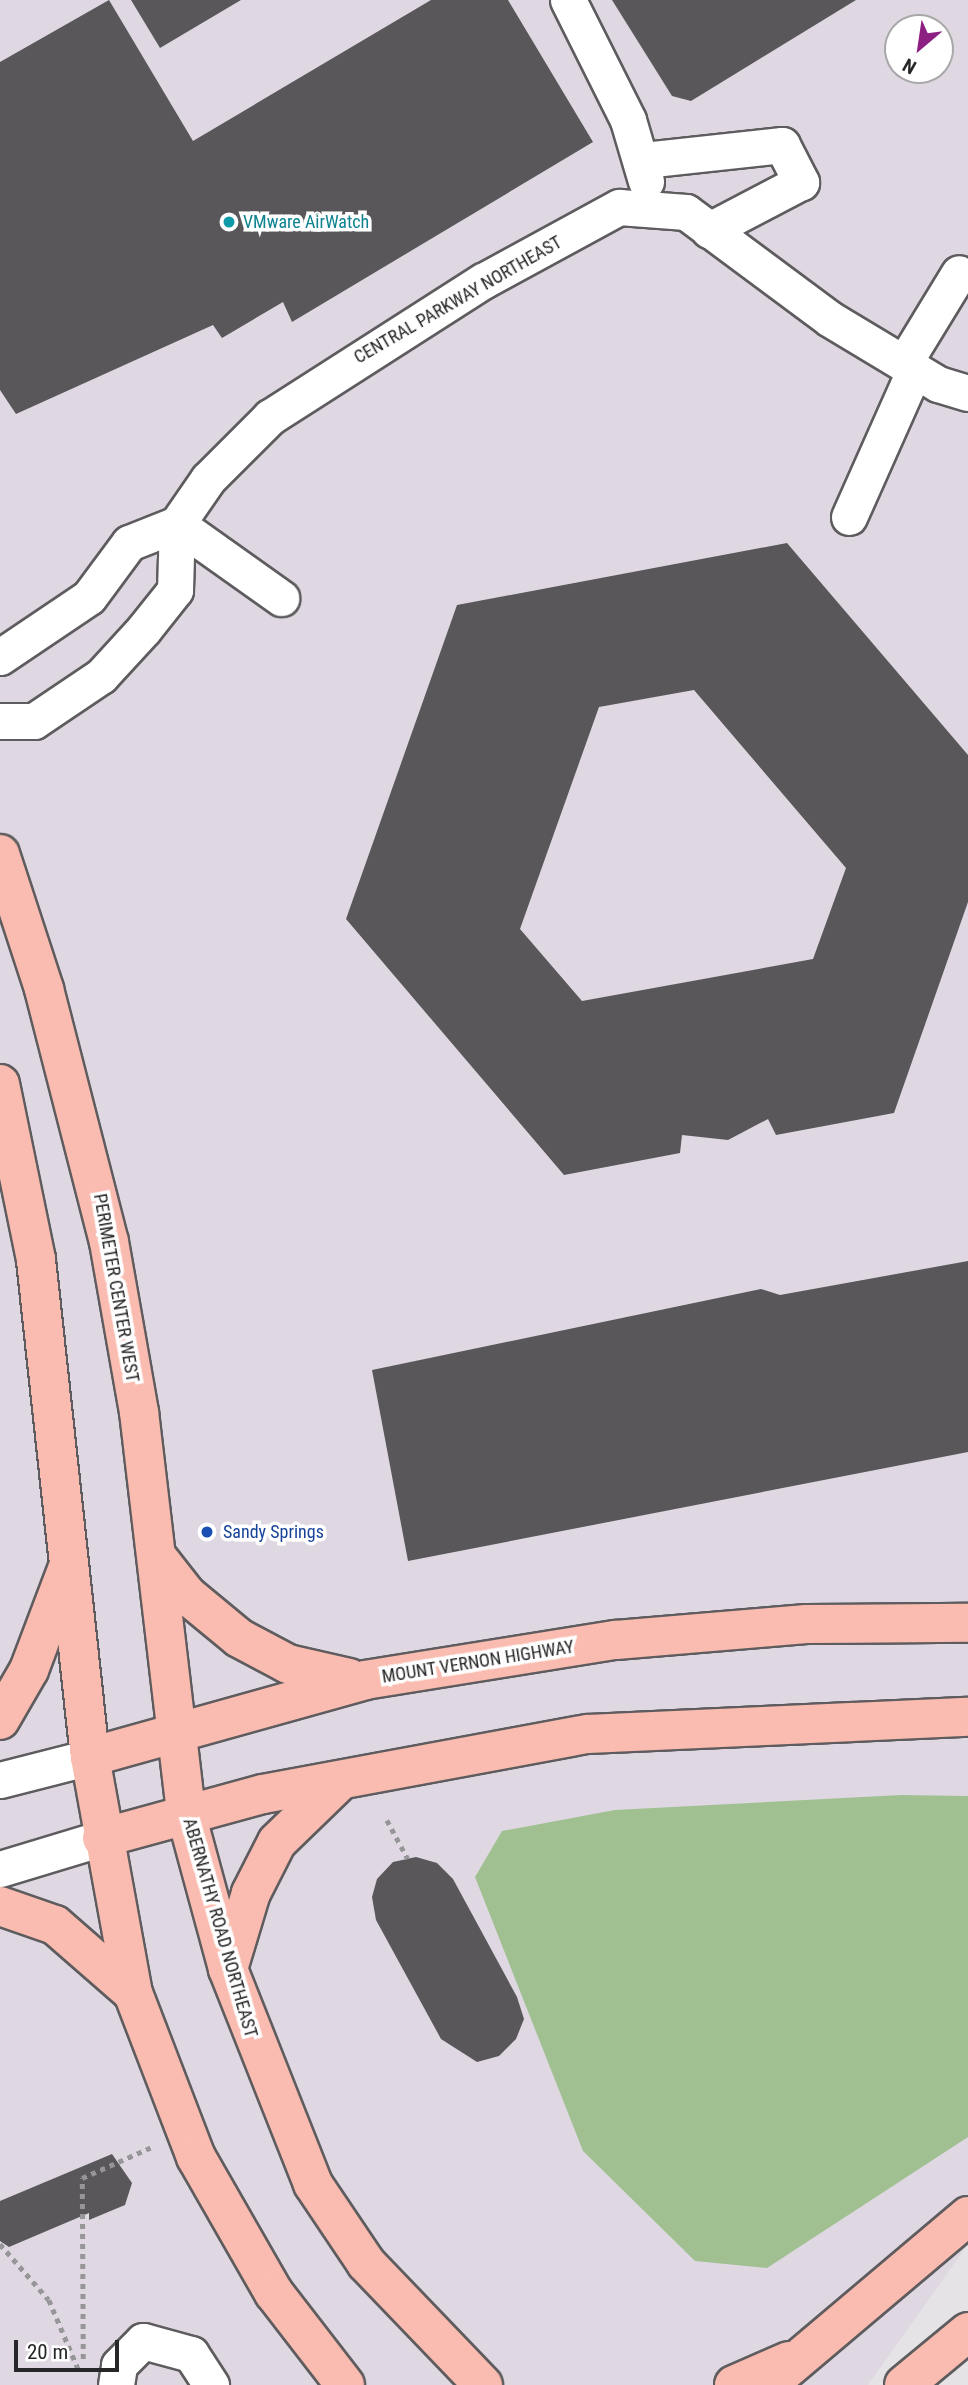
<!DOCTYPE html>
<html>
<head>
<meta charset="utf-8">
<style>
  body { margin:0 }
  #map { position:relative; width:968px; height:2385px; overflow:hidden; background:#e5e3e6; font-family:"Roboto Condensed",sans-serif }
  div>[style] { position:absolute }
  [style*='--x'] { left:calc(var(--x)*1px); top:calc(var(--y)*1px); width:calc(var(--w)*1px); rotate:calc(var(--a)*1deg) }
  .built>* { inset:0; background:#dfd8e2 }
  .green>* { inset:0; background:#a0c092 }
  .building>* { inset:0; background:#59575a }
  .path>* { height:4.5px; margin-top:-2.25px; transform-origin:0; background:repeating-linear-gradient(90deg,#969597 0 5px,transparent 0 10px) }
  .roads { filter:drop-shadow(2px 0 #5e5c5e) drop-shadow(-2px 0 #5e5c5e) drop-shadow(0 2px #5e5c5e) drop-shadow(0 -2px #5e5c5e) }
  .minor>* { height:35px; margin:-17.5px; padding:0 17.5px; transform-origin:17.5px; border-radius:17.5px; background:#fff }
  .major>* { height:38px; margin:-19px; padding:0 19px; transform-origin:19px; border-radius:19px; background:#fabcb0 }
  .dots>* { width:19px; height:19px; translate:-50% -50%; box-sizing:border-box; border:4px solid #fff; border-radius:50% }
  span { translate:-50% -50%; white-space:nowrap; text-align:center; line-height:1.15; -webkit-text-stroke:7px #fff; paint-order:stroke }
  .culture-label { font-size:18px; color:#0d838f }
  .left { translate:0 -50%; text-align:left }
  .street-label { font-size:18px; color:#272628 }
  .transit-label { font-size:18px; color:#164399 }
  .north { position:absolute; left:884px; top:14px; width:70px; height:70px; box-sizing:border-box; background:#fff; border:2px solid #a9a8a9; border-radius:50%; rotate:209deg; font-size:19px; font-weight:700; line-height:28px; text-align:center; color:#272628 }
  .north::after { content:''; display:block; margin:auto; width:24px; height:32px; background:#8d1f82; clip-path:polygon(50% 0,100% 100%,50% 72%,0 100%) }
  .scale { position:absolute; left:14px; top:2340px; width:105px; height:32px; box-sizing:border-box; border:4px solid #272628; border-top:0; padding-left:9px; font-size:21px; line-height:24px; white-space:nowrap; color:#272628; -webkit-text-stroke:5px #fff; paint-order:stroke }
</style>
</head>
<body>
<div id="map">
  <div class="built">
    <div style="clip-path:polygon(evenodd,0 0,968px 0,968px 2244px,868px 2385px,0 2385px,0 0,898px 28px,940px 28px,940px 70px,898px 70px,898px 28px)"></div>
  </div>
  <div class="green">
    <div style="clip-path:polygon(901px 1795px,968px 1796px,968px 2137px,767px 2268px,695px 2261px,583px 2151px,475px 1877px,502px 1831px,615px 1810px)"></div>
  </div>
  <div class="building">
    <div style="clip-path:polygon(109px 0,193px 141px,431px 0,508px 0,593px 142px,292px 322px,283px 302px,222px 338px,213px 325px,16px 414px,0 390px,0 62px)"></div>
    <div style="clip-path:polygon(131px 0,241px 0,160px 48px)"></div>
    <div style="clip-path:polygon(612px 0,856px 0,691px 101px,672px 96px)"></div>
    <div style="clip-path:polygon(evenodd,787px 543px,968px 755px,968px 902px,894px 1113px,776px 1135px,768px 1119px,728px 1140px,682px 1135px,680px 1153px,564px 1175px,346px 919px,457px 605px,787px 543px,694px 690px,846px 868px,813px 959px,582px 1001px,520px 929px,599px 707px,694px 690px)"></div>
    <div style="clip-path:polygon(968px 1261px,968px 1452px,408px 1561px,372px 1370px,761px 1289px,780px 1295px)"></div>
    <div style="clip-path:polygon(416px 1857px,437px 1863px,453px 1879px,517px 1997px,524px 2019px,516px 2039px,499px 2056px,477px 2062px,441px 2039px,376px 1920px,372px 1897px,377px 1879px,393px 1862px)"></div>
    <div style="clip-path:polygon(112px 2154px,132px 2183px,125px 2205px,89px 2220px,89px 2213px,9px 2247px,0 2241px,0 2201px)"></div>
  </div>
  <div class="path">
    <div style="--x:387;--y:1820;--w:44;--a:61.7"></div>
    <div style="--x:0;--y:2244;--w:74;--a:48.8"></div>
    <div style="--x:49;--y:2300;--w:79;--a:67"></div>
    <div style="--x:83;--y:2359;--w:181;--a:-90.3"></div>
    <div style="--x:82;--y:2178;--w:77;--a:-23.9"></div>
  </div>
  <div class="roads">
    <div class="minor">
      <div style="--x:568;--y:0;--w:134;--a:63.4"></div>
      <div style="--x:628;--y:120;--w:64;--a:73.6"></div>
      <div style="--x:644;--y:160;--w:139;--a:-6.2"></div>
      <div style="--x:782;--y:145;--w:42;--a:62.8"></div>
      <div style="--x:801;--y:182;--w:104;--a:152.4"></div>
      <div style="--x:904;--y:363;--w:105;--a:-58.6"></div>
      <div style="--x:849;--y:517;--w:162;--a:-66"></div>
      <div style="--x:177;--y:524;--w:128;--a:35.4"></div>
      <div style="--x:0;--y:657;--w:107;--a:-34"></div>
      <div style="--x:89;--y:597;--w:67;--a:-53.5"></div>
      <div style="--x:129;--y:543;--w:52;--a:-21.6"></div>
      <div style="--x:177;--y:524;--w:55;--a:-55.4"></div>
      <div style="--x:208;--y:479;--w:88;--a:-45"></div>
      <div style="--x:270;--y:417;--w:253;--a:-32.6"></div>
      <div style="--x:483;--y:281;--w:155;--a:-28.6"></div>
      <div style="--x:619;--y:207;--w:67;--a:4.3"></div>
      <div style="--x:686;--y:212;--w:179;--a:36.6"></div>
      <div style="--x:830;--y:319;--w:126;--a:31"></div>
      <div style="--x:938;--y:384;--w:31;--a:17"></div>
      <div style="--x:0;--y:721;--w:34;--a:0"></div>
      <div style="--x:34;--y:721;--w:81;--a:-33.9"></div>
      <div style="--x:101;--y:676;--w:64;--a:-47.5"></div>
      <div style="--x:144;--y:629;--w:50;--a:-51.5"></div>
      <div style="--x:175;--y:590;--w:66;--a:-88.3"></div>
      <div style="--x:0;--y:1780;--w:93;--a:-14.3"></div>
      <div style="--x:0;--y:1869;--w:107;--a:-16.9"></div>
      <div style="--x:116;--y:2385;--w:20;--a:-81"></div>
      <div style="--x:119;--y:2365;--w:34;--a:-45"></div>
      <div style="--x:143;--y:2341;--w:50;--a:15.2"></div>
      <div style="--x:191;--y:2354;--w:37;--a:57"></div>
    </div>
    <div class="major">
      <div style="--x:0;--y:854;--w:142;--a:71.9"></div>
      <div style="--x:44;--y:989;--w:261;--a:75.6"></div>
      <div style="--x:109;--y:1242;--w:173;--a:80"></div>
      <div style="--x:139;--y:1412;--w:405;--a:83.3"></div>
      <div style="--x:186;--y:1814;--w:161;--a:74.8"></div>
      <div style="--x:228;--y:1969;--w:231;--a:68.4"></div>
      <div style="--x:313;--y:2184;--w:95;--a:56.1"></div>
      <div style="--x:366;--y:2263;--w:169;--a:46.2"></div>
      <div style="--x:0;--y:1084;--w:180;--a:78.4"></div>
      <div style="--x:36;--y:1260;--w:500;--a:83.8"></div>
      <div style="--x:90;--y:1757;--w:240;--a:79.7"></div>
      <div style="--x:133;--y:1993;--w:176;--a:69"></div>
      <div style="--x:196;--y:2157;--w:157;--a:60.2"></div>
      <div style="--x:274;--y:2293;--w:116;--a:52.3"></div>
      <div style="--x:158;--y:1558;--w:47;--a:51.9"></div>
      <div style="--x:187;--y:1595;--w:67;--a:39.6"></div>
      <div style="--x:239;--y:1638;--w:55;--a:28"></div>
      <div style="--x:288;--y:1664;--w:63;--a:12.9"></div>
      <div style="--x:0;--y:1720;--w:58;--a:-59.9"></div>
      <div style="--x:29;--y:1670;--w:110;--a:-69.3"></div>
      <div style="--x:90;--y:1757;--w:286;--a:-15.6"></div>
      <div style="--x:365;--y:1680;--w:254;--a:-9.1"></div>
      <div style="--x:616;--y:1640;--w:191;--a:-4.8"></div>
      <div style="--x:806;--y:1624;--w:162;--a:-0.4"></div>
      <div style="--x:102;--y:1838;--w:167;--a:-15.3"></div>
      <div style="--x:263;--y:1794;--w:330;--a:-10.5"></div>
      <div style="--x:588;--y:1734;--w:380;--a:-2.6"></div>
      <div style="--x:0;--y:1906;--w:58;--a:19.1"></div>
      <div style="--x:55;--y:1925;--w:103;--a:41.1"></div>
      <div style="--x:228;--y:1969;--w:79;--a:-73.2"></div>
      <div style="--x:251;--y:1893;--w:57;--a:-63"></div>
      <div style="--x:277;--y:1842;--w:88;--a:-44.1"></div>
      <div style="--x:734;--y:2385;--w:60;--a:-23.6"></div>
      <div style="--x:768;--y:2385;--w:262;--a:-40.2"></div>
      <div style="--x:904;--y:2385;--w:83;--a:-39.6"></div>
    </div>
  </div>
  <div class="dots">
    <div style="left:229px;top:222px;background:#0f9aa8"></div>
    <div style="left:207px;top:1532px;background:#1a4fb4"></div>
  </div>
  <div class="culture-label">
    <span class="left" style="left:243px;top:222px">VMware AirWatch</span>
  </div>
  <div class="street-label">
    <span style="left:458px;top:300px;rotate:-30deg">CENTRAL PARKWAY NORTHEAST</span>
    <span style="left:116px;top:1288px;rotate:80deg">PERIMETER CENTER WEST</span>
    <span style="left:478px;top:1662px;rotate:-9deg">MOUNT VERNON HIGHWAY</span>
    <span style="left:220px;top:1928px;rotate:74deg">ABERNATHY ROAD NORTHEAST</span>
  </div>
  <div class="transit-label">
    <span class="left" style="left:223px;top:1532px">Sandy Springs</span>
  </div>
  <div class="north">N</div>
  <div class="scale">20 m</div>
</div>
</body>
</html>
